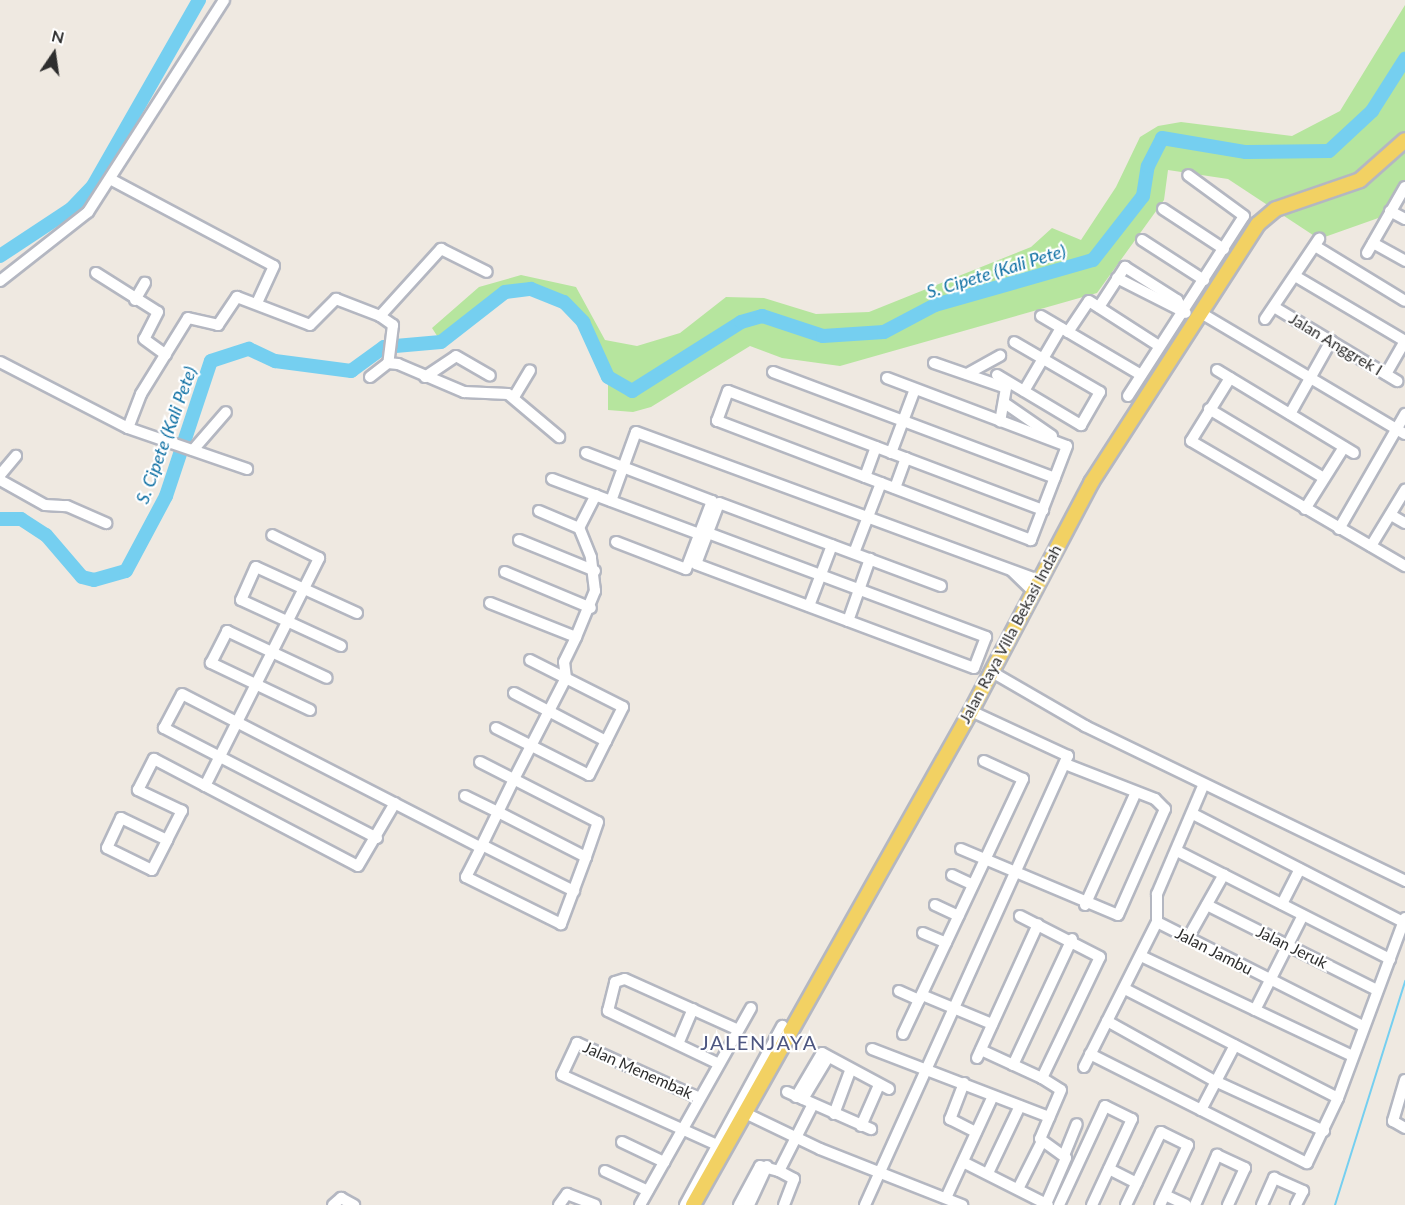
<!DOCTYPE html>
<html>
<head>
<meta charset="utf-8">
<style>
  body { margin:0 }
  #map { position:relative; width:1405px; height:1205px; overflow:hidden; background:#efe9e1; font-family:Lato,sans-serif }
  div>[style] { position:absolute }
  [style*='--x'] { left:calc(var(--x)*1px); top:calc(var(--y)*1px); width:calc(var(--w)*1px); rotate:calc(var(--a)*1deg) }
  .green>* { inset:0; background:#b6e59e }
  .stream>* { height:2px; margin:-1px; padding:0 1px; transform-origin:1px; border-radius:1px; background:#75cff0 }
  .river>* { height:14px; margin:-7px; padding:0 7px; transform-origin:7px; border-radius:7px; background:#75cff0 }
  .roads { filter:drop-shadow(2px 0 #b4b7c1) drop-shadow(-2px 0 #b4b7c1) drop-shadow(0 2px #b4b7c1) drop-shadow(0 -2px #b4b7c1) }
  .minor>* { height:10px; margin:-5px; padding:0 5px; transform-origin:5px; border-radius:5px; background:#fff }
  .major>* { height:14px; margin:-7px; padding:0 7px; transform-origin:7px; border-radius:7px; background:#f2d163 }
  span { translate:-50% -50%; white-space:nowrap; text-align:center; line-height:1.15; -webkit-text-stroke:4.5px #fff; paint-order:stroke }
  .street-label { font-size:16px; color:#2e2e2e }
  .water-label { font-size:18px; color:#0d6fa3; font-style:italic }
  .quarter-label { font-size:20px; color:#4d5680; letter-spacing:1.5px }
  .north { position:absolute; left:24px; top:24px; width:60px; height:60px; -webkit-text-stroke:4px #fff; paint-order:stroke; rotate:13deg; font-size:16px; font-weight:700; line-height:24px; text-align:center; color:#2e2e2e }
  .north::after { content:''; display:block; margin:auto; width:21px; height:27px; background:#2e2e2e; clip-path:polygon(50% 0,100% 100%,50% 72%,0 100%) }
</style>
</head>
<body>
<div id="map">
  <div class="green">
    <div style="clip-path:polygon(1405px 5px,1405px 184px,1384px 216px,1319px 239px,1228px 179px,1168px 170px,1164px 200px,1097px 293px,840px 366px,782px 358px,750px 346px,651px 407px,633px 412px,608px 410px,608px 377px,583px 322px,564px 302px,531px 289px,505px 292px,441px 342px,432px 328px,479px 287px,521px 275px,576px 287px,605px 340px,637px 346px,680px 333px,726px 297px,764px 298px,816px 314px,869px 312px,1031px 247px,1052px 228px,1081px 240px,1116px 187px,1140px 137px,1158px 126px,1181px 122px,1292px 136px,1340px 111px)"></div>
  </div>
  <div class="stream">
    <div style="--x:1335;--y:1205;--w:235;--a:-72.6"></div>
  </div>
  <div class="river">
    <div style="--x:0;--y:256;--w:85;--a:-33.5"></div>
    <div style="--x:71;--y:209;--w:32;--a:-46"></div>
    <div style="--x:93;--y:186;--w:214;--a:-60.3"></div>
    <div style="--x:0;--y:519;--w:21;--a:0"></div>
    <div style="--x:21;--y:519;--w:30;--a:33"></div>
    <div style="--x:46;--y:535;--w:55;--a:49.4"></div>
    <div style="--x:82;--y:577;--w:12;--a:14"></div>
    <div style="--x:94;--y:580;--w:33;--a:-16"></div>
    <div style="--x:126;--y:571;--w:85;--a:-61.9"></div>
    <div style="--x:166;--y:496;--w:142;--a:-71.6"></div>
    <div style="--x:211;--y:361;--w:40;--a:-18"></div>
    <div style="--x:249;--y:349;--w:29;--a:25"></div>
    <div style="--x:275;--y:361;--w:77;--a:7.5"></div>
    <div style="--x:351;--y:371;--w:41;--a:-36"></div>
    <div style="--x:384;--y:347;--w:57;--a:-5"></div>
    <div style="--x:441;--y:342;--w:81;--a:-38"></div>
    <div style="--x:505;--y:292;--w:26;--a:-7"></div>
    <div style="--x:531;--y:289;--w:35;--a:22"></div>
    <div style="--x:564;--y:302;--w:28;--a:46"></div>
    <div style="--x:583;--y:322;--w:60;--a:65.6"></div>
    <div style="--x:608;--y:377;--w:28;--a:30"></div>
    <div style="--x:632;--y:391;--w:129;--a:-32.3"></div>
    <div style="--x:741;--y:322;--w:22;--a:-16"></div>
    <div style="--x:762;--y:316;--w:64;--a:18.2"></div>
    <div style="--x:823;--y:336;--w:61;--a:-3.8"></div>
    <div style="--x:884;--y:332;--w:58;--a:-27.9"></div>
    <div style="--x:935;--y:305;--w:164;--a:-15.9"></div>
    <div style="--x:1093;--y:260;--w:81;--a:-52"></div>
    <div style="--x:1143;--y:196;--w:30;--a:-81"></div>
    <div style="--x:1148;--y:166;--w:31;--a:-63"></div>
    <div style="--x:1162;--y:138;--w:85;--a:9.5"></div>
    <div style="--x:1246;--y:152;--w:83;--a:-0.7"></div>
    <div style="--x:1329;--y:151;--w:59;--a:-42.9"></div>
    <div style="--x:1372;--y:111;--w:62;--a:-57.6"></div>
  </div>
  <div class="roads">
    <div class="minor">
      <div style="--x:112;--y:180;--w:183;--a:28"></div>
      <div style="--x:274;--y:266;--w:41;--a:114.7"></div>
      <div style="--x:1163;--y:209;--w:73;--a:33.3"></div>
      <div style="--x:1390;--y:211;--w:17;--a:28"></div>
      <div style="--x:1142;--y:240;--w:74;--a:32.8"></div>
      <div style="--x:1373;--y:243;--w:37;--a:29"></div>
      <div style="--x:1315;--y:246;--w:105;--a:31.4"></div>
      <div style="--x:1367;--y:253;--w:76;--a:-60.1"></div>
      <div style="--x:96;--y:273;--w:73;--a:32.2"></div>
      <div style="--x:158;--y:312;--w:30;--a:117"></div>
      <div style="--x:144;--y:339;--w:27;--a:36"></div>
      <div style="--x:1295;--y:276;--w:128;--a:30.6"></div>
      <div style="--x:1117;--y:278;--w:77;--a:26.9"></div>
      <div style="--x:0;--y:281;--w:112;--a:-38.1"></div>
      <div style="--x:88;--y:212;--w:252;--a:-57.3"></div>
      <div style="--x:135;--y:300;--w:20;--a:-60"></div>
      <div style="--x:1099;--y:307;--w:48;--a:-57"></div>
      <div style="--x:1125;--y:267;--w:62;--a:32.4"></div>
      <div style="--x:1177;--y:300;--w:14;--a:60"></div>
      <div style="--x:1274;--y:307;--w:144;--a:31"></div>
      <div style="--x:1201;--y:313;--w:237;--a:30.7"></div>
      <div style="--x:380;--y:316;--w:16;--a:35"></div>
      <div style="--x:393;--y:325;--w:38;--a:97"></div>
      <div style="--x:1041;--y:316;--w:116;--a:30.5"></div>
      <div style="--x:1265;--y:319;--w:97;--a:-56"></div>
      <div style="--x:1068;--y:332;--w:37;--a:-56"></div>
      <div style="--x:1089;--y:301;--w:83;--a:32.7"></div>
      <div style="--x:0;--y:362;--w:144;--a:27.3"></div>
      <div style="--x:128;--y:428;--w:126;--a:19"></div>
      <div style="--x:934;--y:363;--w:76;--a:19.1"></div>
      <div style="--x:1006;--y:388;--w:34;--a:100"></div>
      <div style="--x:1217;--y:370;--w:160;--a:31.2"></div>
      <div style="--x:773;--y:372;--w:301;--a:20.6"></div>
      <div style="--x:967;--y:374;--w:38;--a:-29"></div>
      <div style="--x:1386;--y:374;--w:38;--a:-60"></div>
      <div style="--x:997;--y:375;--w:98;--a:30.8"></div>
      <div style="--x:1081;--y:425;--w:38;--a:-60"></div>
      <div style="--x:1100;--y:392;--w:99;--a:-149.8"></div>
      <div style="--x:370;--y:377;--w:23;--a:-38"></div>
      <div style="--x:388;--y:363;--w:10;--a:6"></div>
      <div style="--x:398;--y:364;--w:72;--a:23"></div>
      <div style="--x:464;--y:392;--w:44;--a:2.6"></div>
      <div style="--x:508;--y:394;--w:67;--a:40.1"></div>
      <div style="--x:425;--y:377;--w:37;--a:-34"></div>
      <div style="--x:456;--y:356;--w:39;--a:30"></div>
      <div style="--x:887;--y:378;--w:192;--a:20.7"></div>
      <div style="--x:1067;--y:446;--w:101;--a:111"></div>
      <div style="--x:1031;--y:540;--w:336;--a:-159.2"></div>
      <div style="--x:717;--y:421;--w:32;--a:-70"></div>
      <div style="--x:728;--y:391;--w:337;--a:20.7"></div>
      <div style="--x:1230;--y:378;--w:74;--a:121.8"></div>
      <div style="--x:1191;--y:441;--w:248;--a:30.3"></div>
      <div style="--x:1024;--y:391;--w:73;--a:-59.6"></div>
      <div style="--x:1128;--y:396;--w:214;--a:-57.2"></div>
      <div style="--x:1244;--y:216;--w:69;--a:-143.8"></div>
      <div style="--x:514;--y:397;--w:31;--a:-59"></div>
      <div style="--x:1006;--y:404;--w:56;--a:34.8"></div>
      <div style="--x:1209;--y:409;--w:134;--a:31"></div>
      <div style="--x:1290;--y:414;--w:84;--a:-60.7"></div>
      <div style="--x:128;--y:428;--w:36;--a:-69"></div>
      <div style="--x:141;--y:394;--w:89;--a:-58.3"></div>
      <div style="--x:188;--y:318;--w:31;--a:13"></div>
      <div style="--x:218;--y:325;--w:34;--a:-56"></div>
      <div style="--x:237;--y:297;--w:78;--a:21"></div>
      <div style="--x:310;--y:325;--w:37;--a:-45"></div>
      <div style="--x:336;--y:299;--w:47;--a:21.1"></div>
      <div style="--x:380;--y:316;--w:91;--a:-47.7"></div>
      <div style="--x:441;--y:249;--w:51;--a:26.6"></div>
      <div style="--x:193;--y:450;--w:50;--a:-49"></div>
      <div style="--x:586;--y:453;--w:135;--a:20.9"></div>
      <div style="--x:712;--y:501;--w:73;--a:110.9"></div>
      <div style="--x:686;--y:569;--w:75;--a:-158.9"></div>
      <div style="--x:891;--y:453;--w:68;--a:-69.4"></div>
      <div style="--x:0;--y:475;--w:25;--a:-50"></div>
      <div style="--x:865;--y:477;--w:32;--a:-70"></div>
      <div style="--x:552;--y:479;--w:157;--a:20.5"></div>
      <div style="--x:0;--y:480;--w:51;--a:29.1"></div>
      <div style="--x:45;--y:505;--w:22;--a:3"></div>
      <div style="--x:67;--y:506;--w:43;--a:23.6"></div>
      <div style="--x:895;--y:488;--w:32;--a:-70"></div>
      <div style="--x:611;--y:501;--w:73;--a:-70.1"></div>
      <div style="--x:636;--y:432;--w:428;--a:20.2"></div>
      <div style="--x:1305;--y:509;--w:73;--a:-57.8"></div>
      <div style="--x:539;--y:511;--w:43;--a:23"></div>
      <div style="--x:1391;--y:515;--w:16;--a:30"></div>
      <div style="--x:1339;--y:529;--w:133;--a:-60.1"></div>
      <div style="--x:708;--y:533;--w:297;--a:20.5"></div>
      <div style="--x:986;--y:637;--w:33;--a:111"></div>
      <div style="--x:974;--y:668;--w:297;--a:-159.5"></div>
      <div style="--x:696;--y:564;--w:65;--a:-69.3"></div>
      <div style="--x:719;--y:503;--w:237;--a:20.5"></div>
      <div style="--x:519;--y:540;--w:82;--a:22.2"></div>
      <div style="--x:1371;--y:546;--w:66;--a:-58.7"></div>
      <div style="--x:854;--y:553;--w:75;--a:-68.9"></div>
      <div style="--x:1012;--y:571;--w:28;--a:44"></div>
      <div style="--x:505;--y:572;--w:93;--a:22.7"></div>
      <div style="--x:490;--y:603;--w:92;--a:21.6"></div>
      <div style="--x:576;--y:637;--w:50;--a:-67.6"></div>
      <div style="--x:595;--y:591;--w:34;--a:-97"></div>
      <div style="--x:591;--y:557;--w:31;--a:-112"></div>
      <div style="--x:579;--y:528;--w:37;--a:-63"></div>
      <div style="--x:809;--y:606;--w:65;--a:-69.3"></div>
      <div style="--x:848;--y:621;--w:66;--a:-70.5"></div>
      <div style="--x:341;--y:646;--w:110;--a:-155.3"></div>
      <div style="--x:241;--y:600;--w:36;--a:-66"></div>
      <div style="--x:256;--y:567;--w:111;--a:24.5"></div>
      <div style="--x:992;--y:672;--w:108;--a:30.1"></div>
      <div style="--x:1085;--y:726;--w:356;--a:25.8"></div>
      <div style="--x:514;--y:693;--w:104;--a:27.6"></div>
      <div style="--x:310;--y:710;--w:110;--a:-154.6"></div>
      <div style="--x:211;--y:663;--w:36;--a:-63"></div>
      <div style="--x:227;--y:631;--w:110;--a:25.2"></div>
      <div style="--x:496;--y:728;--w:104;--a:26.8"></div>
      <div style="--x:589;--y:775;--w:76;--a:-63.4"></div>
      <div style="--x:623;--y:707;--w:104;--a:-153.2"></div>
      <div style="--x:480;--y:762;--w:132;--a:27"></div>
      <div style="--x:598;--y:822;--w:37;--a:109"></div>
      <div style="--x:205;--y:786;--w:255;--a:-63.4"></div>
      <div style="--x:319;--y:558;--w:52;--a:-153.9"></div>
      <div style="--x:465;--y:796;--w:37;--a:26"></div>
      <div style="--x:498;--y:812;--w:99;--a:27.1"></div>
      <div style="--x:586;--y:857;--w:72;--a:110.5"></div>
      <div style="--x:561;--y:924;--w:106;--a:-153.7"></div>
      <div style="--x:466;--y:877;--w:36;--a:-63"></div>
      <div style="--x:482;--y:845;--w:73;--a:-64.1"></div>
      <div style="--x:514;--y:779;--w:114;--a:-62.8"></div>
      <div style="--x:566;--y:678;--w:16;--a:-97"></div>
      <div style="--x:564;--y:662;--w:28;--a:-64"></div>
      <div style="--x:1193;--y:814;--w:236;--a:27.2"></div>
      <div style="--x:377;--y:838;--w:240;--a:-152.7"></div>
      <div style="--x:164;--y:728;--w:38;--a:-62"></div>
      <div style="--x:182;--y:694;--w:335;--a:27.2"></div>
      <div style="--x:167;--y:840;--w:51;--a:-154.4"></div>
      <div style="--x:121;--y:818;--w:33;--a:115"></div>
      <div style="--x:107;--y:848;--w:50;--a:26.1"></div>
      <div style="--x:152;--y:870;--w:34;--a:-63"></div>
      <div style="--x:167;--y:840;--w:33;--a:-63"></div>
      <div style="--x:182;--y:811;--w:49;--a:-154.5"></div>
      <div style="--x:138;--y:790;--w:35;--a:-63"></div>
      <div style="--x:154;--y:759;--w:230;--a:27.7"></div>
      <div style="--x:358;--y:866;--w:73;--a:-59.6"></div>
      <div style="--x:482;--y:845;--w:103;--a:26.6"></div>
      <div style="--x:961;--y:849;--w:170;--a:22.8"></div>
      <div style="--x:1118;--y:915;--w:116;--a:-66.1"></div>
      <div style="--x:1165;--y:809;--w:14;--a:-135"></div>
      <div style="--x:1155;--y:799;--w:97;--a:-158.7"></div>
      <div style="--x:1177;--y:851;--w:239;--a:26.9"></div>
      <div style="--x:952;--y:875;--w:23;--a:25"></div>
      <div style="--x:1282;--y:904;--w:39;--a:-63"></div>
      <div style="--x:935;--y:905;--w:26;--a:25"></div>
      <div style="--x:1085;--y:905;--w:124;--a:-65.7"></div>
      <div style="--x:1207;--y:905;--w:190;--a:26.6"></div>
      <div style="--x:1157;--y:922;--w:231;--a:26.8"></div>
      <div style="--x:923;--y:933;--w:25;--a:23"></div>
      <div style="--x:1188;--y:938;--w:73;--a:-60.6"></div>
      <div style="--x:1141;--y:956;--w:234;--a:25.3"></div>
      <div style="--x:1125;--y:989;--w:239;--a:27.1"></div>
      <div style="--x:899;--y:991;--w:22;--a:24"></div>
      <div style="--x:922;--y:995;--w:76;--a:22.5"></div>
      <div style="--x:1255;--y:1010;--w:106;--a:-63.2"></div>
      <div style="--x:1107;--y:1021;--w:124;--a:29.1"></div>
      <div style="--x:1215;--y:1081;--w:120;--a:24.6"></div>
      <div style="--x:903;--y:1034;--w:282;--a:-64.8"></div>
      <div style="--x:1023;--y:779;--w:43;--a:-155.2"></div>
      <div style="--x:678;--y:1044;--w:38;--a:-67"></div>
      <div style="--x:872;--y:1049;--w:190;--a:21"></div>
      <div style="--x:981;--y:1050;--w:67;--a:24.7"></div>
      <div style="--x:1042;--y:1078;--w:134;--a:-64.4"></div>
      <div style="--x:1100;--y:957;--w:90;--a:-152.9"></div>
      <div style="--x:1090;--y:1054;--w:243;--a:26.7"></div>
      <div style="--x:1307;--y:1163;--w:72;--a:-64.5"></div>
      <div style="--x:1338;--y:1098;--w:192;--a:-69.6"></div>
      <div style="--x:977;--y:1058;--w:147;--a:-65.5"></div>
      <div style="--x:717;--y:1063;--w:121;--a:-154.5"></div>
      <div style="--x:608;--y:1011;--w:30;--a:-76"></div>
      <div style="--x:615;--y:982;--w:10;--a:-17"></div>
      <div style="--x:625;--y:979;--w:122;--a:24.2"></div>
      <div style="--x:1013;--y:1065;--w:139;--a:-64.9"></div>
      <div style="--x:1084;--y:1067;--w:162;--a:-63.3"></div>
      <div style="--x:1157;--y:922;--w:28;--a:-90"></div>
      <div style="--x:1157;--y:894;--w:117;--a:-66.9"></div>
      <div style="--x:1042;--y:1078;--w:22;--a:32"></div>
      <div style="--x:1061;--y:1090;--w:53;--a:113.2"></div>
      <div style="--x:1040;--y:1139;--w:32;--a:36"></div>
      <div style="--x:1066;--y:1158;--w:50;--a:113.5"></div>
      <div style="--x:1405;--y:1080;--w:43;--a:106.3"></div>
      <div style="--x:1393;--y:1121;--w:14;--a:30"></div>
      <div style="--x:964;--y:1083;--w:39;--a:111"></div>
      <div style="--x:950;--y:1119;--w:29;--a:27"></div>
      <div style="--x:787;--y:1092;--w:92;--a:23.8"></div>
      <div style="--x:796;--y:1097;--w:51;--a:-59.4"></div>
      <div style="--x:822;--y:1053;--w:76;--a:28.2"></div>
      <div style="--x:699;--y:1098;--w:134;--a:-155.7"></div>
      <div style="--x:577;--y:1043;--w:35;--a:115"></div>
      <div style="--x:562;--y:1075;--w:178;--a:24.3"></div>
      <div style="--x:803;--y:1099;--w:47;--a:-59"></div>
      <div style="--x:1201;--y:1110;--w:73;--a:-62.4"></div>
      <div style="--x:743;--y:1112;--w:85;--a:25.7"></div>
      <div style="--x:820;--y:1149;--w:153;--a:21.5"></div>
      <div style="--x:834;--y:1114;--w:46;--a:-69.6"></div>
      <div style="--x:861;--y:1126;--w:45;--a:-66.3"></div>
      <div style="--x:622;--y:1142;--w:47;--a:25.5"></div>
      <div style="--x:1065;--y:1153;--w:31;--a:-68"></div>
      <div style="--x:963;--y:1162;--w:95;--a:26.8"></div>
      <div style="--x:1109;--y:1169;--w:31;--a:27"></div>
      <div style="--x:605;--y:1171;--w:47;--a:24.9"></div>
      <div style="--x:988;--y:1173;--w:74;--a:-64.5"></div>
      <div style="--x:1019;--y:1187;--w:51;--a:-63.4"></div>
      <div style="--x:1165;--y:1195;--w:23;--a:25"></div>
      <div style="--x:946;--y:1198;--w:112;--a:-65.3"></div>
      <div style="--x:333;--y:1205;--w:11;--a:-41"></div>
      <div style="--x:341;--y:1198;--w:15;--a:28"></div>
      <div style="--x:559;--y:1205;--w:14;--a:-54"></div>
      <div style="--x:567;--y:1194;--w:30;--a:21"></div>
      <div style="--x:640;--y:1205;--w:226;--a:-60.6"></div>
      <div style="--x:685;--y:1205;--w:204;--a:-61.5"></div>
      <div style="--x:739;--y:1205;--w:44;--a:-61.7"></div>
      <div style="--x:760;--y:1166;--w:20;--a:15"></div>
      <div style="--x:749;--y:1205;--w:43;--a:-65.2"></div>
      <div style="--x:784;--y:1205;--w:28;--a:-69"></div>
      <div style="--x:794;--y:1179;--w:17;--a:-152"></div>
      <div style="--x:779;--y:1171;--w:75;--a:-63.1"></div>
      <div style="--x:865;--y:1205;--w:493;--a:-65.7"></div>
      <div style="--x:1068;--y:756;--w:107;--a:-155.1"></div>
      <div style="--x:1059;--y:1205;--w:109;--a:-65.1"></div>
      <div style="--x:1105;--y:1106;--w:30;--a:26"></div>
      <div style="--x:1132;--y:1119;--w:95;--a:114.9"></div>
      <div style="--x:1126;--y:1205;--w:81;--a:-64.4"></div>
      <div style="--x:1161;--y:1132;--w:30;--a:26"></div>
      <div style="--x:1188;--y:1145;--w:66;--a:115"></div>
      <div style="--x:1195;--y:1205;--w:55;--a:-66.3"></div>
      <div style="--x:1217;--y:1155;--w:31;--a:25"></div>
      <div style="--x:1245;--y:1168;--w:41;--a:114.7"></div>
      <div style="--x:1262;--y:1205;--w:30;--a:-66"></div>
      <div style="--x:1274;--y:1178;--w:32;--a:24"></div>
      <div style="--x:1303;--y:1191;--w:16;--a:117"></div>
    </div>
    <div class="major">
      <div style="--x:693;--y:1205;--w:567;--a:-60.63"></div>
      <div style="--x:971;--y:711;--w:258;--a:-62.2"></div>
      <div style="--x:1091;--y:483;--w:308;--a:-57.2"></div>
      <div style="--x:1258;--y:224;--w:23;--a:-40"></div>
      <div style="--x:1276;--y:209;--w:89;--a:-19"></div>
      <div style="--x:1360;--y:180;--w:60;--a:-41.6"></div>
    </div>
  </div>
  <div class="street-label">
    <span style="left:1336px;top:344px;rotate:31deg">Jalan Anggrek I</span>
    <span style="left:1010px;top:634px;rotate:-62deg">Jalan Raya Villa Bekasi Indah</span>
    <span style="left:1292px;top:947px;rotate:26deg">Jalan Jeruk</span>
    <span style="left:1214px;top:951px;rotate:27deg">Jalan Jambu</span>
    <span style="left:638px;top:1070px;rotate:24deg">Jalan Menembak</span>
  </div>
  <div class="water-label">
    <span style="left:996px;top:271px;rotate:-17deg">S. Cipete (Kali Pete)</span>
    <span style="left:166px;top:435px;rotate:-70deg">S. Cipete (Kali Pete)</span>
  </div>
  <div class="quarter-label">
    <span style="left:759px;top:1042px">JALENJAYA</span>
  </div>
  <div class="north">N</div>
</div>
</body>
</html>
